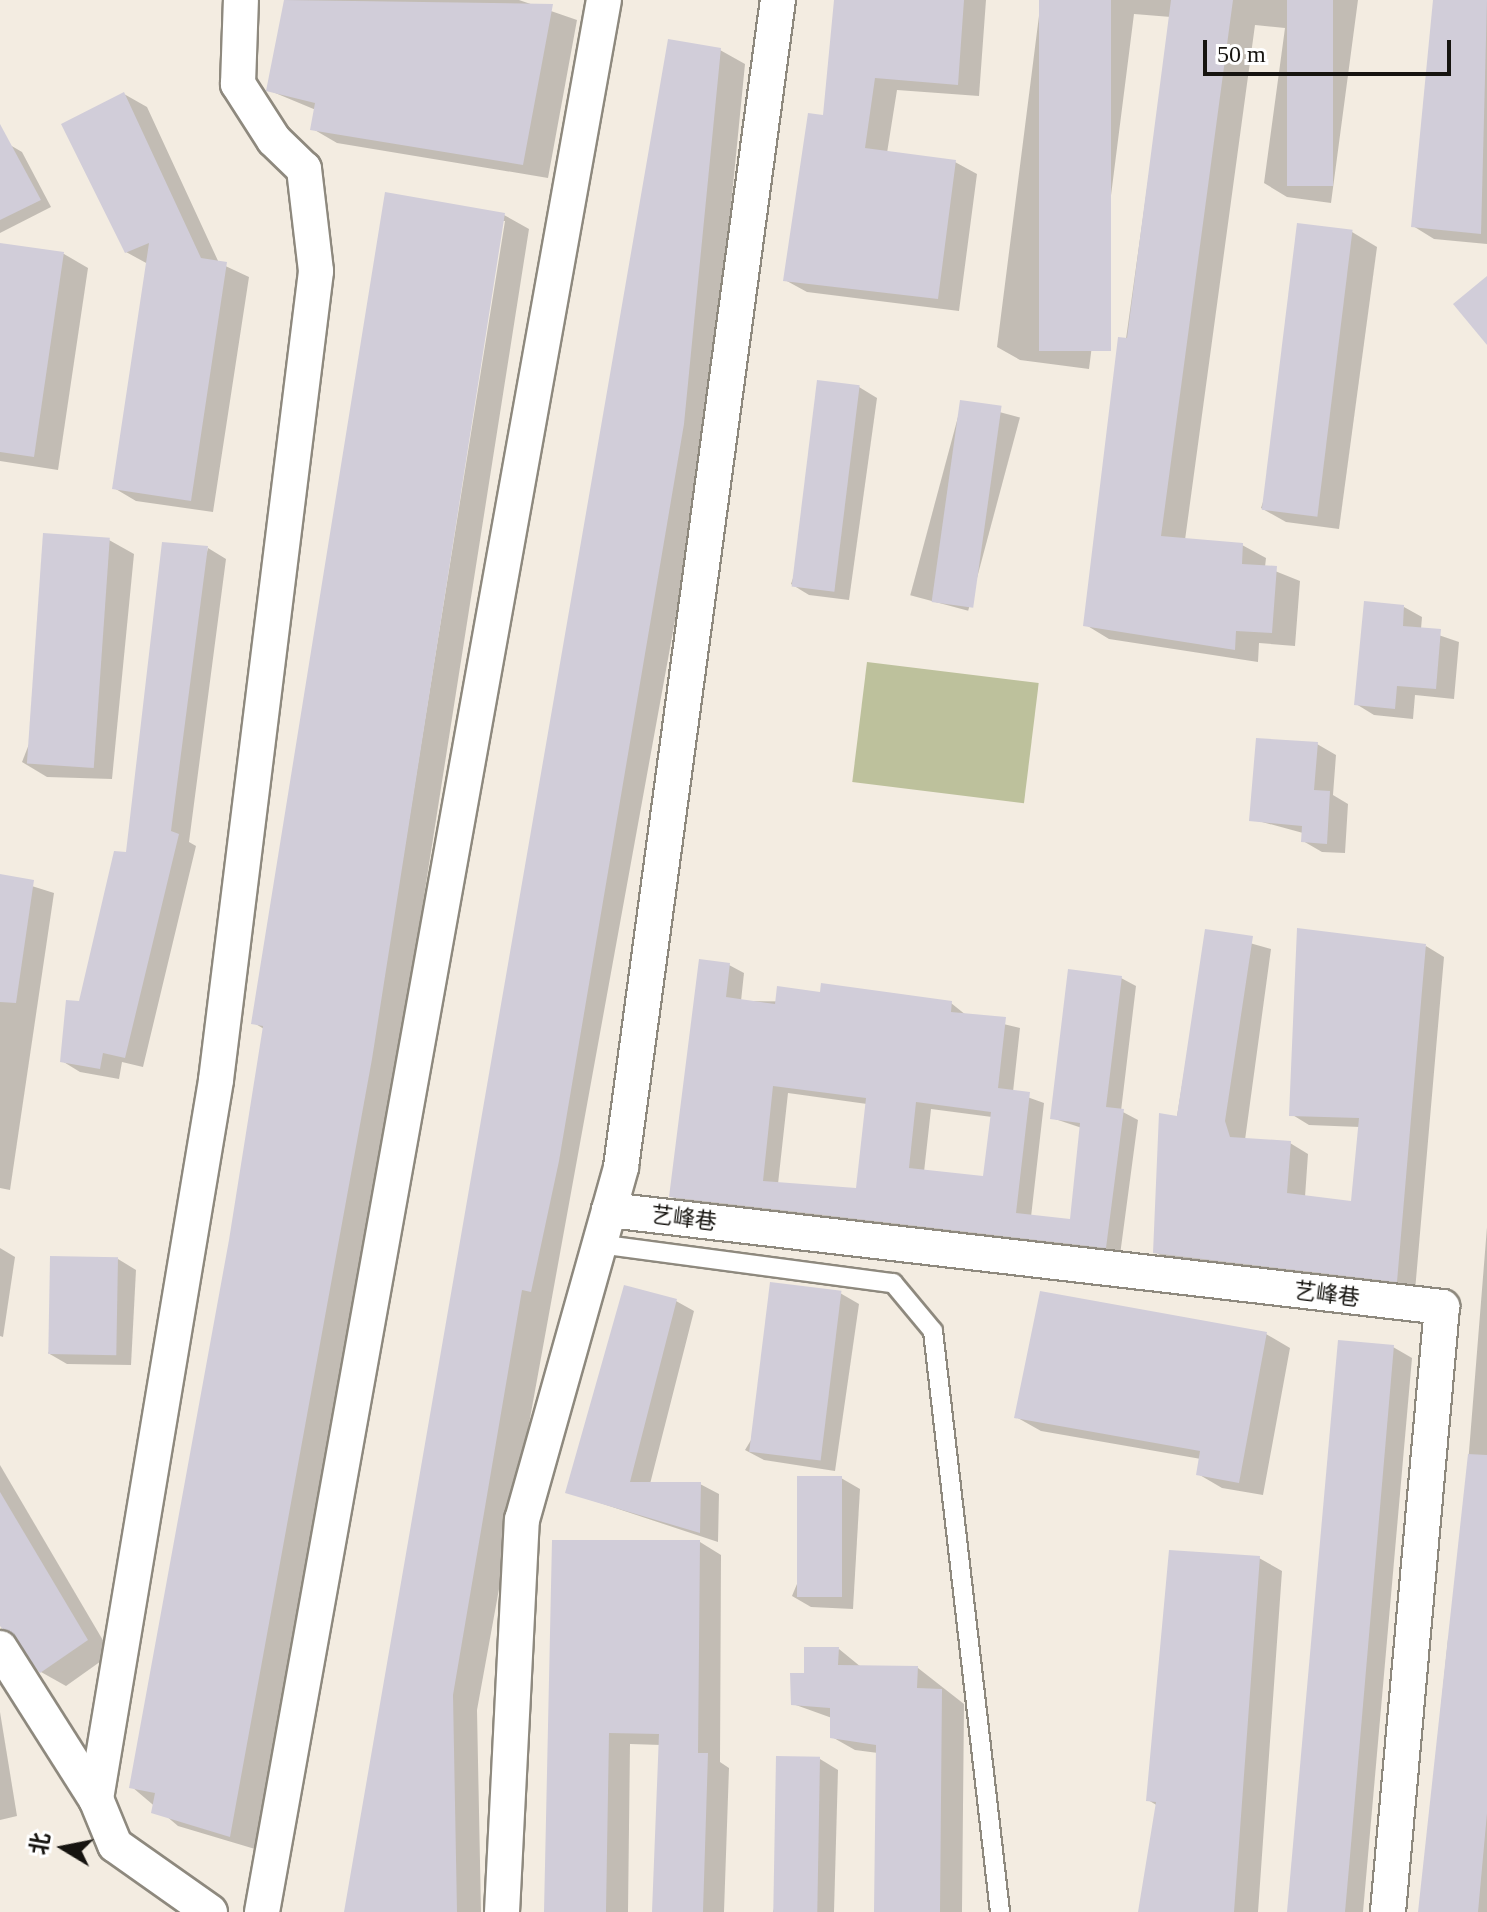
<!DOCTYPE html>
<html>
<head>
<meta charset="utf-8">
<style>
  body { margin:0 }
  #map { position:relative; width:1487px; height:1912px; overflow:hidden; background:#f3ece1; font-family:"Times New Roman","Noto Sans SC",serif }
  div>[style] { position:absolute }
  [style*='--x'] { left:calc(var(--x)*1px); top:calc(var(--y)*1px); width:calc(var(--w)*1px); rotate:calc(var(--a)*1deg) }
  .green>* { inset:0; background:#bdc19c; transform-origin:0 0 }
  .shadow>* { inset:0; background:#0003; transform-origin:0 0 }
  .building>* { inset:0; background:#d1cdd9; transform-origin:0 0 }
  .roads { filter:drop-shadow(2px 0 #8e897e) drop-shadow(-2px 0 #8e897e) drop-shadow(0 2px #8e897e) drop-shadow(0 -2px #8e897e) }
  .lane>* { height:18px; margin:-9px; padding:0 9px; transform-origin:9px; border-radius:9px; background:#fff }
  .street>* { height:34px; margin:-17px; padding:0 17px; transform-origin:17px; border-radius:17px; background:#fff }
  span { translate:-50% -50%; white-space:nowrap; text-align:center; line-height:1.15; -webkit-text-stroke:8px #fff; paint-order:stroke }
  .street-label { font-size:22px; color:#161410 }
  .north { position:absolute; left:24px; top:1808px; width:80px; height:80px; -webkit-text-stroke:6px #fff; paint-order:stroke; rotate:280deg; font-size:22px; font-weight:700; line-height:32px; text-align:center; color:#161410 }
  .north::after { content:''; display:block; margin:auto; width:28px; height:36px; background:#161410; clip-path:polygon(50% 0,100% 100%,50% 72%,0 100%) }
  .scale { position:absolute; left:1203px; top:40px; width:248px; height:36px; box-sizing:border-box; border:4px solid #161410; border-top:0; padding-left:10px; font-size:24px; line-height:28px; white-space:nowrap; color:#161410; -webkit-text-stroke:6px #fff; paint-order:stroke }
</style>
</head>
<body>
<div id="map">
  <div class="green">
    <div style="left:867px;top:662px;width:173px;height:121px;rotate:7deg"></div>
  </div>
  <div class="shadow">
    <div style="clip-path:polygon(286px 0,519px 0,577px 20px,548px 178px,337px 143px,313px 129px,316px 110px,268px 90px)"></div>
    <div style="clip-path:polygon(836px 0,986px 0,979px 96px,897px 90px,887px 153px,955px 162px,977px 174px,959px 311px,807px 292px,785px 280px,824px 118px)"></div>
    <div style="clip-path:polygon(1041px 0,1358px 0,1331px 203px,1287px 197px,1264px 183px,1285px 28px,1255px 25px,1185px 540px,1242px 545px,1266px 558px,1265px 567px,1300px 581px,1295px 646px,1259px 643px,1258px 662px,1109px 639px,1086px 625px,1171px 17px,1134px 14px,1089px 369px,1020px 360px,997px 347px)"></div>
    <div style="clip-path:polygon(1435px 0,1487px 0,1487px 244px,1434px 239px,1413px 226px)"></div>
    <div style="clip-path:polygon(720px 50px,745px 64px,708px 439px,477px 1710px,481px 1912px,346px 1912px)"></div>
    <div style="clip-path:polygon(124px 94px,147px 107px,219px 263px,249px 277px,213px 512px,136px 501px,114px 488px,148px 264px,126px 252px)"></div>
    <div style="clip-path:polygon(10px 145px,22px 152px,51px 207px,0 233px,0 150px)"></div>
    <div style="clip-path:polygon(evenodd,386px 194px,504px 215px,529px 229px,396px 1074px,255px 1849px,178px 1826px,132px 1787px,231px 1241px,264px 1029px,254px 1023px,386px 194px,501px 221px,505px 221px,369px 1069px,501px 221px)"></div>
    <div style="clip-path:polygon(1352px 232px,1377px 247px,1339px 529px,1286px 522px,1261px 508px)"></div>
    <div style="clip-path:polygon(0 245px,64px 254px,88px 268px,58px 470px,0 461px)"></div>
    <div style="clip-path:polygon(859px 387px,877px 398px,849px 600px,809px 595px,791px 584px)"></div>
    <div style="left:962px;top:402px;width:60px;height:200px;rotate:15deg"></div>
    <div style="clip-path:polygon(109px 540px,134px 554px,112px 779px,47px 777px,22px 762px)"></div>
    <div style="clip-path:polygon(208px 548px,226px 559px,189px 842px,196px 846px,143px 1067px,122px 1062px,119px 1079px,80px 1072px,62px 1061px,128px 854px)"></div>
    <div style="clip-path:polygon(1404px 607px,1422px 617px,1421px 629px,1459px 642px,1454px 699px,1415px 695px,1413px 719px,1374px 715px,1356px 704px)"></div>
    <div style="clip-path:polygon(1317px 744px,1336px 755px,1333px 795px,1348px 804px,1345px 853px,1322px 852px,1303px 841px,1303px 833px,1251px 819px)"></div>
    <div style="clip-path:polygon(0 876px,54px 893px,10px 1190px,0 1188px)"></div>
    <div style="clip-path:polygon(1207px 931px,1271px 949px,1245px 1140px,1290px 1143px,1308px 1154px,1305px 1197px,1353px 1203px,1360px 1127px,1309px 1125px,1291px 1114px,1426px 946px,1444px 957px,1415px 1291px,1173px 1263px,1155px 1252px)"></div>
    <div style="clip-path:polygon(evenodd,729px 965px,744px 973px,741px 1001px,951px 1003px,966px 1015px,1020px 1028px,1013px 1092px,1044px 1103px,1031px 1217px,1072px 1221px,1082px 1128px,1052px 1118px,1121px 978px,1136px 986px,1121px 1111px,1138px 1120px,1120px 1255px,686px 1204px,671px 1196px,729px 965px,788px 1093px,867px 1104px,858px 1190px,778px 1184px,788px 1093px,729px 965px,931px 1109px,992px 1117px,985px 1179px,924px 1172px,931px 1109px)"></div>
    <div style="clip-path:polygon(1487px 1227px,1487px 1912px,1420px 1912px,1448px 1639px,1454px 1639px)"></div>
    <div style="clip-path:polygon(0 1248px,15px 1257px,3px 1337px,0 1336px)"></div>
    <div style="clip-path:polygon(118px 1259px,136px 1270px,131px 1365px,67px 1364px,48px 1353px)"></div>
    <div style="clip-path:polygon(840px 1293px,859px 1304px,835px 1471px,764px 1460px,745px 1450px)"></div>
    <div style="clip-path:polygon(676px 1301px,694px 1311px,650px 1484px,700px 1484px,719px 1494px,718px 1542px,567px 1492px)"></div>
    <div style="clip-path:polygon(1266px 1334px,1290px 1348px,1263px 1495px,1222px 1488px,1198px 1474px,1201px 1459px,1041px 1431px,1016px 1417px)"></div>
    <div style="clip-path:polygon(1393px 1347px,1412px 1358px,1363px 1912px,1288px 1912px)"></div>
    <div style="clip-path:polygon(0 1465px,111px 1654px,66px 1686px,41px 1672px,0 1622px)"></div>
    <div style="clip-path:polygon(841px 1478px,860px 1489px,853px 1609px,811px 1607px,792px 1596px)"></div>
    <div style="clip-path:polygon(554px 1542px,700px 1542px,721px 1555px,720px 1762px,729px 1768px,724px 1912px,654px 1912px,661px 1745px,630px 1744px,628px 1912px,546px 1912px)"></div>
    <div style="clip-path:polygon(1259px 1558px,1282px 1571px,1258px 1912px,1140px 1912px,1158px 1806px,1148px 1800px)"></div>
    <div style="clip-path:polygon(839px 1649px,861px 1667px,918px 1668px,964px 1704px,962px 1912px,876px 1912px,878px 1753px,855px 1750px,832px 1737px,832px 1718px,793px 1704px,806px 1675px)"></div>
    <div style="clip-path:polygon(0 1712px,17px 1816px,0 1820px)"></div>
    <div style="clip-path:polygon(820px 1759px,838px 1770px,834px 1912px,773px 1912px)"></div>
  </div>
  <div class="building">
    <div style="clip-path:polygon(284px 0,553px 4px,523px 165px,310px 130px,315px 103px,266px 91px)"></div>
    <div style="clip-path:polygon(834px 0,964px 0,958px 85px,875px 78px,865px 148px,956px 160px,938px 299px,783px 281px,808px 113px,823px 115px)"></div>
    <div style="left:1039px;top:0;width:72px;height:351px"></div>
    <div style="clip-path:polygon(1171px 0,1233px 0,1161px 536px,1243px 543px,1242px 564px,1277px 566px,1272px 633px,1236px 631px,1235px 650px,1083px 626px,1118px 337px,1127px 338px)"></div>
    <div style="left:1287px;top:0;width:46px;height:186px"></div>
    <div style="clip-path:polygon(1433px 0,1487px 0,1481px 234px,1411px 227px)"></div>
    <div style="clip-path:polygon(668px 39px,721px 48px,684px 424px,559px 1161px,531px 1292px,522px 1290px,453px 1695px,457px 1912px,344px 1912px)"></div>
    <div style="clip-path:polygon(124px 92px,201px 258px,227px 262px,191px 501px,112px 489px,149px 243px,125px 253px,61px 124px)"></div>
    <div style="clip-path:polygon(0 124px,41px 200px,0 220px)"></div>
    <div style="clip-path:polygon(385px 192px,505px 213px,372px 1059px,230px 1837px,151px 1813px,155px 1793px,129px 1788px,229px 1240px,263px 1026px,251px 1024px)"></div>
    <div style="left:1297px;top:223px;width:56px;height:289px;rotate:7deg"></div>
    <div style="clip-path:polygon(0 243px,64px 252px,34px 457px,0 452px)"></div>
    <div style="clip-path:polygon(1487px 276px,1487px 345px,1453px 304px)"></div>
    <div style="left:817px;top:380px;width:43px;height:208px;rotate:7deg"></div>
    <div style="left:960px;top:400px;width:42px;height:204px;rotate:8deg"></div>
    <div style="left:43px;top:533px;width:67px;height:231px;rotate:4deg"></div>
    <div style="clip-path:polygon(162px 542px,208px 546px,171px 831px,179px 834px,125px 1058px,103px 1053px,100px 1069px,60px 1062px,66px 1000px,79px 1001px,114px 851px,126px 852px)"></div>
    <div style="clip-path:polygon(1364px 601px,1404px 605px,1403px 626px,1441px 629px,1436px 689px,1397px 686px,1395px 709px,1354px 705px)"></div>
    <div style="clip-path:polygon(1256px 738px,1318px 742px,1314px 790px,1330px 791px,1327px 844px,1301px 842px,1302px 826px,1249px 821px)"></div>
    <div style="clip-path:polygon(0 874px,34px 880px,16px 1003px,0 1002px)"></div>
    <div style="clip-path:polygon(1297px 928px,1426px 944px,1397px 1282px,1153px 1253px,1159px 1113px,1177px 1116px,1205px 929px,1253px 936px,1225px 1121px,1230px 1137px,1291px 1141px,1287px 1193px,1351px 1201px,1359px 1118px,1289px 1116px)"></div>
    <div style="clip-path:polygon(evenodd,699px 959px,730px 963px,726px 997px,775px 1004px,777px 986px,820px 992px,821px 983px,952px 1001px,951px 1012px,1006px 1017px,998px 1088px,1030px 1092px,1016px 1213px,1070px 1219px,1080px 1123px,1050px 1119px,1068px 969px,1122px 976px,1106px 1107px,1124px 1109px,1106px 1248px,669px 1197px,699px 959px,773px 1086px,866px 1098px,856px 1188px,763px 1181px,773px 1086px,699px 959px,916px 1102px,991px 1112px,983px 1176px,909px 1168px,916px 1102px)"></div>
    <div style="left:50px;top:1256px;width:68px;height:98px;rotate:1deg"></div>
    <div style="left:770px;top:1282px;width:72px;height:171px;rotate:7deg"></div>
    <div style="clip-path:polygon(624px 1285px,677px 1299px,630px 1482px,701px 1482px,700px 1533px,565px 1493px)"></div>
    <div style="clip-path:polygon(1040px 1291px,1267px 1332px,1239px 1483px,1196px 1475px,1200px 1451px,1014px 1418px)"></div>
    <div style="clip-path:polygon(1338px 1340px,1394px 1345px,1350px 1856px,1345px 1912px,1287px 1912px)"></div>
    <div style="clip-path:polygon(1468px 1454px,1487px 1455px,1487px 1813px,1478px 1912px,1418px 1912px)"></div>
    <div style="left:797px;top:1476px;width:45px;height:121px"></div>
    <div style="clip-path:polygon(0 1492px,88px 1640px,40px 1673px,0 1626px)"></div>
    <div style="clip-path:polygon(552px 1540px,700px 1540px,698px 1753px,708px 1753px,703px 1912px,652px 1912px,659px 1734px,609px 1733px,606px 1912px,544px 1912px)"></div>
    <div style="clip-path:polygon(1169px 1550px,1260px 1556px,1234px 1912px,1138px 1912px,1156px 1802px,1146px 1801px)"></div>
    <div style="clip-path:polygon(804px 1647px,839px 1647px,838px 1665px,918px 1666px,917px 1688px,942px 1689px,940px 1912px,874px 1912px,876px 1745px,830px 1738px,830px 1708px,791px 1705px,790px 1673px,804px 1673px)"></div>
    <div style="left:776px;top:1756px;width:44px;height:156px;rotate:1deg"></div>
  </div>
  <div class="roads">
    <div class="lane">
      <div style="--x:599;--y:1244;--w:297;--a:7.6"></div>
      <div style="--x:893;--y:1283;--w:62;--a:50.2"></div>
      <div style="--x:933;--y:1331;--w:585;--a:83.42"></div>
    </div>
    <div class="street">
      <div style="--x:609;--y:1210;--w:839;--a:6.64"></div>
      <div style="--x:1442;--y:1307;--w:607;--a:95.1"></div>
      <div style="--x:0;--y:1648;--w:179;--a:57.6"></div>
      <div style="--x:210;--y:1912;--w:116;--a:-144.8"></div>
      <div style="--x:115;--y:1845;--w:50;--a:-112.4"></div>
      <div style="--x:96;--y:1799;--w:729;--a:-80.52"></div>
      <div style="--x:216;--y:1080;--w:815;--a:-82.95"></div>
      <div style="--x:316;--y:271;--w:103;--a:-96.7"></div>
      <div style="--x:304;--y:169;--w:42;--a:-136"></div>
      <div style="--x:274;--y:140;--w:67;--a:-122.7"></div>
      <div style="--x:238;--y:84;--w:84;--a:-88"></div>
      <div style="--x:262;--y:1912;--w:1942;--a:-79.86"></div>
      <div style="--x:502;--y:1912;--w:393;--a:-87.1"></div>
      <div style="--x:522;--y:1520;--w:367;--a:-74.3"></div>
      <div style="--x:621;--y:1167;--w:1178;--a:-82.34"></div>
    </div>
  </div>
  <div class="street-label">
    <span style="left:684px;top:1218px;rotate:7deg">艺峰巷</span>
    <span style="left:1327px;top:1294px;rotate:7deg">艺峰巷</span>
  </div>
  <div class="north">北</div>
  <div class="scale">50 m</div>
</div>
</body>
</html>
